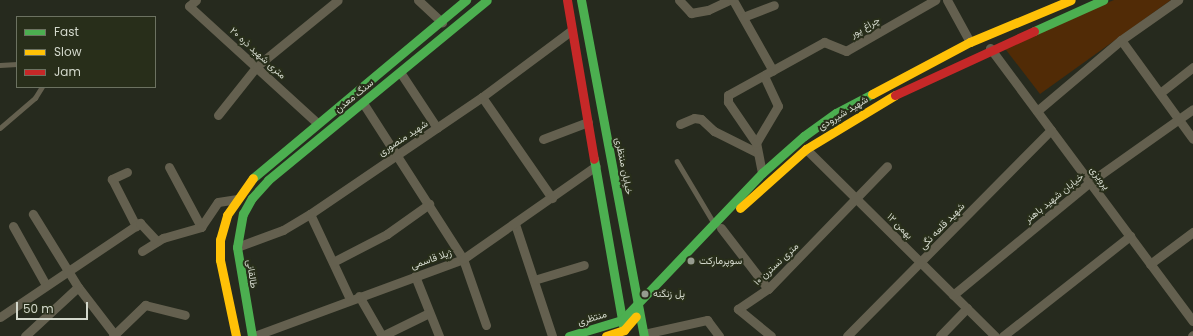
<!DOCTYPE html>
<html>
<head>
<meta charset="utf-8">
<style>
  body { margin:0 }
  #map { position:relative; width:1193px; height:336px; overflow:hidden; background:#262a1e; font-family:Poppins,Vazirmatn,sans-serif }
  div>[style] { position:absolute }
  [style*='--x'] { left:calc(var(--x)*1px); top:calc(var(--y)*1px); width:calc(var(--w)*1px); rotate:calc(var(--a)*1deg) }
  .green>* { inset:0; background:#512b06 }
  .lane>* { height:4.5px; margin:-2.25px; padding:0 2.25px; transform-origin:2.25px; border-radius:2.25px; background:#64604f }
  .street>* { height:9px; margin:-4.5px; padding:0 4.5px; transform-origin:4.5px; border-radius:4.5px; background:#64604f }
  .fast>* { height:9px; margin:-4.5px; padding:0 4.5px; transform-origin:4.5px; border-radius:4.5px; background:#4caf50 }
  .slow>* { height:9px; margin:-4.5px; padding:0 4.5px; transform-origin:4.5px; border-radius:4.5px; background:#ffc107 }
  .jam>* { height:9px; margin:-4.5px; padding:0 4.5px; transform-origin:4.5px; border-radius:4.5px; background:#c62828 }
  .dots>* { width:11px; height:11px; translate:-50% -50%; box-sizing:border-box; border:2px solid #282e1a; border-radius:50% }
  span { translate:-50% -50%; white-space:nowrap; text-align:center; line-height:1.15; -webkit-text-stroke:4px #282e1a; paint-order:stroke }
  .street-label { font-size:10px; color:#d3d8cc }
  .poi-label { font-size:10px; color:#d3d8cc }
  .left { translate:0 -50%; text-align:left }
  .legend { position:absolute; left:16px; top:16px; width:140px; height:72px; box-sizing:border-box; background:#282e1a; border:1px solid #6c7261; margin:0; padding:5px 7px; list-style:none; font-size:12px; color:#d3d8cc }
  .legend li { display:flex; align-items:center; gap:8px; height:20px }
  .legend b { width:20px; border:1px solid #6c7261 }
  .scale { position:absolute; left:16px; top:302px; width:72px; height:18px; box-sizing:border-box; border:2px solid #d3d8cc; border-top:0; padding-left:5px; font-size:12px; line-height:14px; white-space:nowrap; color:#d3d8cc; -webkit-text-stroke:3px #282e1a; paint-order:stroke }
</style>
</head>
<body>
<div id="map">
  <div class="green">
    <div style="clip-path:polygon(1114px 0,1171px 0,1040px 94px,1003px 46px)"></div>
  </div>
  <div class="lane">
    <div style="--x:0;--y:65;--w:17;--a:-3"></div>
    <div style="--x:0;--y:128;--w:46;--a:-40.6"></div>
    <div style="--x:35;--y:98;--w:13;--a:-58"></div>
    <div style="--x:677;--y:161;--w:72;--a:59.2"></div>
  </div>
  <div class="street">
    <div style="--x:196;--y:0;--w:9;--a:139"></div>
    <div style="--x:189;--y:6;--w:173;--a:42.4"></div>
    <div style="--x:418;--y:0;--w:33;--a:43"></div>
    <div style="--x:679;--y:0;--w:18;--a:47"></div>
    <div style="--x:691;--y:13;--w:17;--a:-10"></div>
    <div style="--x:708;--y:10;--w:23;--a:-25"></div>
    <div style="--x:733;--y:0;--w:81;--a:60.6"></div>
    <div style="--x:947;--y:0;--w:48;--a:61.3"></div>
    <div style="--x:743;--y:17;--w:33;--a:-21"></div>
    <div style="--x:1121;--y:40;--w:122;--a:54"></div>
    <div style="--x:990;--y:48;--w:340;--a:53.4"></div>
    <div style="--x:400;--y:72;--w:67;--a:56.5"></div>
    <div style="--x:1160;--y:93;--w:42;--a:-38.2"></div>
    <div style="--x:482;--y:97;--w:123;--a:55.3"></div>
    <div style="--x:363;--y:103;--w:185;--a:57.3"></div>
    <div style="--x:463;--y:259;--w:70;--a:70.8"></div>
    <div style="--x:1037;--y:111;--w:110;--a:-40.2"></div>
    <div style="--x:1121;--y:40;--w:70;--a:-35.1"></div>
    <div style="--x:218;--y:115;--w:63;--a:-51.5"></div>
    <div style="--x:257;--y:66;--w:104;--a:-39.2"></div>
    <div style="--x:680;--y:124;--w:15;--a:-23"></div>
    <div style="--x:694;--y:118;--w:7;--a:8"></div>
    <div style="--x:701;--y:119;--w:18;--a:43"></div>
    <div style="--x:714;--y:131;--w:47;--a:26.6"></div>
    <div style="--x:543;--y:139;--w:48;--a:-20.7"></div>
    <div style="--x:756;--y:143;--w:50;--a:-124.3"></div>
    <div style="--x:728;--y:102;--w:7;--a:-90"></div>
    <div style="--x:728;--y:95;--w:110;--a:-28.9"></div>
    <div style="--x:824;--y:42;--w:24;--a:22"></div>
    <div style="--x:846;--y:51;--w:103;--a:-29.8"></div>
    <div style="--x:806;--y:149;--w:266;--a:44.7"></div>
    <div style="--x:169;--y:167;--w:68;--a:61.9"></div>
    <div style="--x:127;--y:172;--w:17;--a:155"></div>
    <div style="--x:112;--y:179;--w:53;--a:62.9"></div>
    <div style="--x:762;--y:173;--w:31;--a:-101"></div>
    <div style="--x:756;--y:143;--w:43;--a:-59.3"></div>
    <div style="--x:778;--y:106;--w:33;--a:-115"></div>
    <div style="--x:310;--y:214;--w:94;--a:64.8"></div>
    <div style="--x:515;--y:224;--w:118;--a:71.7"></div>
    <div style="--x:13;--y:226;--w:68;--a:60.8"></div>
    <div style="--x:721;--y:228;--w:77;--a:52.4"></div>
    <div style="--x:237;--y:247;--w:49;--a:-20.3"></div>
    <div style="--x:283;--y:230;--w:31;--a:-31"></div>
    <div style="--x:310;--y:214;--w:208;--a:-34.2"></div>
    <div style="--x:482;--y:97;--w:112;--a:-36.7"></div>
    <div style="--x:142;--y:251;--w:25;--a:-32"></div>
    <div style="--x:163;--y:238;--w:40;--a:-16"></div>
    <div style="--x:201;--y:227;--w:30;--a:-56"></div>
    <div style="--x:218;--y:202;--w:18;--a:-9"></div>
    <div style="--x:333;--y:262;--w:61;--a:-27.4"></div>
    <div style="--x:387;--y:234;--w:52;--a:-35.5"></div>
    <div style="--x:1150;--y:264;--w:54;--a:-36.7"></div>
    <div style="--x:415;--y:276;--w:65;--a:68.2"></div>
    <div style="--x:534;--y:280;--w:52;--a:-16.7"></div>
    <div style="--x:78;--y:287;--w:59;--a:52.5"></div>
    <div style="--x:953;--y:295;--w:178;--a:-39.5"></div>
    <div style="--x:1090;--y:182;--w:126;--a:-35.3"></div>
    <div style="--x:359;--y:296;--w:46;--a:60.1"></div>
    <div style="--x:382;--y:336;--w:52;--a:-26.1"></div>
    <div style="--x:0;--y:317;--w:169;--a:-33.9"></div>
    <div style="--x:140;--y:223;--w:25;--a:47"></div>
    <div style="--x:644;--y:334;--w:65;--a:-12.5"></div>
    <div style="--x:707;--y:320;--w:20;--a:53"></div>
    <div style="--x:25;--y:336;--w:72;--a:-42.8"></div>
    <div style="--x:78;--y:287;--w:86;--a:-121.7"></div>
    <div style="--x:113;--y:336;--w:45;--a:-44.1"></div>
    <div style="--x:145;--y:305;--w:41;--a:14"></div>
    <div style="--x:254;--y:336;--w:223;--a:-20.2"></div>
    <div style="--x:463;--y:259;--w:162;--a:-35"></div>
    <div style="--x:771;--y:336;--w:43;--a:-140.7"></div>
    <div style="--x:738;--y:309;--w:36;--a:-34"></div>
    <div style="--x:768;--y:289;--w:171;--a:-45.9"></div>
    <div style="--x:847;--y:336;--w:290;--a:-45.3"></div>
    <div style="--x:940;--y:336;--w:39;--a:-46"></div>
    <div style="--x:1003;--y:336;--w:162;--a:-38.2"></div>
    <div style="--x:1192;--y:336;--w:1;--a:-45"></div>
  </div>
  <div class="fast">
    <div style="--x:581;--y:0;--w:342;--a:79.4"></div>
    <div style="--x:1034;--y:31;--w:76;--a:-24.2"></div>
    <div style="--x:594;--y:159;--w:169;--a:80.1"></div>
    <div style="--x:253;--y:178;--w:278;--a:-39.9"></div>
    <div style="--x:252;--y:336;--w:90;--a:-99.6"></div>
    <div style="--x:237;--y:247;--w:34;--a:-80"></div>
    <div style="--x:243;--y:214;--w:18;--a:-61"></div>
    <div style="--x:252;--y:198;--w:24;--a:-48"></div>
    <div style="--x:268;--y:180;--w:283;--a:-39.4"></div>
    <div style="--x:569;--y:336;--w:55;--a:-16.8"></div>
    <div style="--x:622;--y:320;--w:203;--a:-46.4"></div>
    <div style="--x:762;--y:173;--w:56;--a:-41.4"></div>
    <div style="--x:804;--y:136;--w:39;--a:-36"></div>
    <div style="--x:836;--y:113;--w:41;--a:-27.8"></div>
  </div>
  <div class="slow">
    <div style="--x:872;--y:94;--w:111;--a:-28"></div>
    <div style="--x:970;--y:42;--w:109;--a:-22.6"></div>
    <div style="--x:740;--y:208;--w:89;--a:-41.8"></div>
    <div style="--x:806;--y:149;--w:104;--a:-31.2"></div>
    <div style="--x:236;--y:336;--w:78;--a:-101.9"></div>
    <div style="--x:220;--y:260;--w:20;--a:-90"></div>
    <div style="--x:220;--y:240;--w:26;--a:-74"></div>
    <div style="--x:227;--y:215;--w:45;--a:-54.9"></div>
    <div style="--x:606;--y:336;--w:19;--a:-18"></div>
    <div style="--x:624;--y:330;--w:18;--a:-49"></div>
  </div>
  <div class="jam">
    <div style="--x:567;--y:0;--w:161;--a:80.4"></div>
    <div style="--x:895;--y:95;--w:153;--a:-24.7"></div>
  </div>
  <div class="dots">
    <div style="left:691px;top:261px;background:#969b8f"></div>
    <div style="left:645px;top:294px;background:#969b8f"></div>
  </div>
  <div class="street-label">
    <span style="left:865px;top:27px;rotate:-30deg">چراغ پور</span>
    <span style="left:258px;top:53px;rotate:42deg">۲۰ متری شهید ذره</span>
    <span style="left:354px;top:96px;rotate:-39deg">سنگ معدن</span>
    <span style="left:843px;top:113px;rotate:-31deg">شهید شیرودی</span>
    <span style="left:403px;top:138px;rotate:-33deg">شهید منصوری</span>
    <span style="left:624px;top:166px;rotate:79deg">خیابان منتظری</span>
    <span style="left:1100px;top:178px;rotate:53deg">پرویزی</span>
    <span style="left:1054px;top:198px;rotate:-39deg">خیابان شهید باهنر</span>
    <span style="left:900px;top:226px;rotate:45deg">۱۲ بهمن</span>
    <span style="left:942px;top:226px;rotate:-46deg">شهید قلعه نگی</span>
    <span style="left:431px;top:259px;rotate:-19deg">ژیلا قاسمی</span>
    <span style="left:776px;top:264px;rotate:-43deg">۱۰ متری نسترن</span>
    <span style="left:252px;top:274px;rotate:82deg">طالقانی</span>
    <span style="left:592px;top:318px;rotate:-17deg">منتظری</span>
  </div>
  <div class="poi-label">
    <span class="left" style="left:699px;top:261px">سوپرمارکت</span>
    <span class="left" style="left:653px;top:294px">پل زنگنه</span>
  </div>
  <ul class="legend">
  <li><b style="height:5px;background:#4caf50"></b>Fast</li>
  <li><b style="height:5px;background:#ffc107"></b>Slow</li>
  <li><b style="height:5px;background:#c62828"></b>Jam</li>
  </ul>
  <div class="scale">50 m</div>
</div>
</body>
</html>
